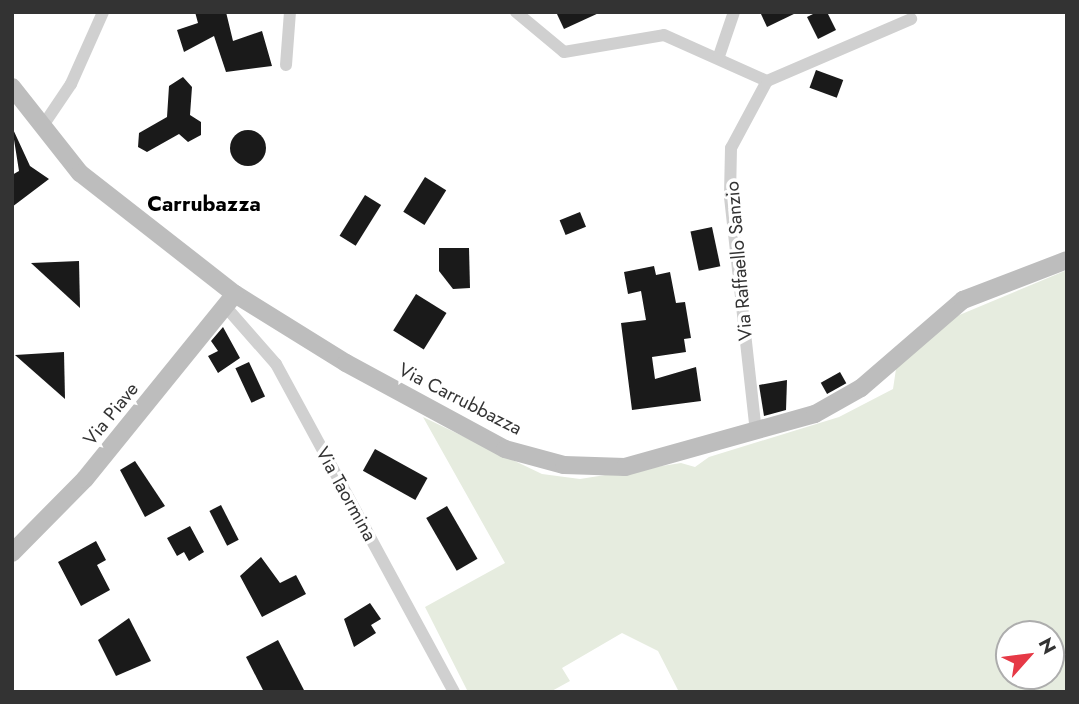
<!DOCTYPE html>
<html>
<head>
<meta charset="utf-8">
<style>
  body { margin:0 }
  #map { position:relative; width:1079px; height:704px; overflow:hidden; background:#fff; font-family:Jost,sans-serif }
  div>[style] { position:absolute }
  [style*='--x'] { left:calc(var(--x)*1px); top:calc(var(--y)*1px); width:calc(var(--w)*1px); rotate:calc(var(--a)*1deg) }
  .green>* { inset:0; background:#e6ecdf }
  .building>* { inset:0; background:#1a1a1a; transform-origin:0 0 }
  .round { border-radius:50% }
  .street>* { height:12px; margin:-6px; padding:0 6px; transform-origin:6px; border-radius:6px; background:#d0d0d0 }
  .secondary>* { height:18px; margin:-9px; padding:0 9px; transform-origin:9px; border-radius:9px; background:#bdbdbd }
  span { translate:-50% -50%; white-space:nowrap; text-align:center; line-height:1.15; -webkit-text-stroke:7px #fff; paint-order:stroke }
  .street-label { font-size:19px; color:#333 }
  .neighbourhood-label { font-size:21px; color:#000; font-weight:700 }
  .frame { position:absolute; inset:0; border:14px solid #333; pointer-events:none }
  .north { position:absolute; left:995px; top:620px; width:70px; height:70px; box-sizing:border-box; background:#fff; border:2px solid #adadad; border-radius:50%; rotate:62deg; font-size:19px; font-weight:700; line-height:28px; text-align:center; color:#333 }
  .north::after { content:''; display:block; margin:auto; width:24px; height:32px; background:#e63946; clip-path:polygon(50% 0,100% 100%,50% 72%,0 100%) }
</style>
</head>
<body>
<div id="map">
  <div class="green">
    <div style="clip-path:polygon(evenodd,1067px 270px,1067px 692px,679px 692px,658px 651px,622px 633px,562px 668px,570px 681px,550px 692px,468px 692px,425px 607px,505px 563px,423px 417px,542px 474px,580px 479px,681px 463px,695px 467px,709px 457px,839px 417px,893px 389px,896px 369px,945px 321px,1067px 270px,1009px 634px,1051px 634px,1051px 676px,1009px 676px,1009px 634px)"></div>
  </div>
  <div class="building">
    <div style="clip-path:polygon(195px 12px,226px 12px,233px 41px,262px 31px,272px 66px,226px 72px,214px 36px,184px 52px,177px 30px,198px 23px)"></div>
    <div style="clip-path:polygon(556px 12px,601px 12px,564px 29px)"></div>
    <div style="clip-path:polygon(760px 12px,798px 12px,767px 27px)"></div>
    <div style="clip-path:polygon(817px 12px,827px 12px,836px 30px,818px 39px,807px 17px)"></div>
    <div style="left:816px;top:70px;width:29px;height:19px;rotate:20deg"></div>
    <div style="clip-path:polygon(183px 77px,192px 87px,190px 115px,201px 122px,201px 135px,188px 142px,179px 134px,147px 152px,138px 147px,139px 133px,167px 117px,169px 86px)"></div>
    <div style="clip-path:polygon(12px 127px,30px 166px,49px 179px,12px 207px,12px 175px,19px 171px)"></div>
    <div class="round" style="left:230px;top:130px;width:36px;height:36px"></div>
    <div style="left:425px;top:177px;width:25px;height:41px;rotate:32deg"></div>
    <div style="left:365px;top:195px;width:19px;height:48px;rotate:32deg"></div>
    <div style="left:580px;top:212px;width:16px;height:22px;rotate:68deg"></div>
    <div style="left:712px;top:227px;width:40px;height:22px;rotate:78deg"></div>
    <div style="clip-path:polygon(439px 248px,469px 248px,470px 288px,453px 289px,439px 271px)"></div>
    <div style="clip-path:polygon(79px 261px,80px 308px,31px 263px)"></div>
    <div style="clip-path:polygon(654px 266px,656px 275px,670px 272px,676px 303px,685px 302px,691px 338px,684px 339px,686px 352px,652px 357px,655px 379px,696px 367px,701px 401px,632px 410px,621px 323px,646px 320px,641px 291px,628px 294px,624px 272px)"></div>
    <div style="left:416px;top:294px;width:36px;height:43px;rotate:32deg"></div>
    <div style="clip-path:polygon(223px 327px,240px 358px,218px 373px,208px 356px,218px 351px,211px 341px)"></div>
    <div style="clip-path:polygon(64px 352px,65px 399px,15px 355px)"></div>
    <div style="left:249px;top:362px;width:38px;height:15px;rotate:65deg"></div>
    <div style="left:840px;top:372px;width:13px;height:22px;rotate:61deg"></div>
    <div style="clip-path:polygon(787px 380px,786px 410px,764px 416px,759px 385px)"></div>
    <div style="left:375px;top:449px;width:60px;height:25px;rotate:29deg"></div>
    <div style="clip-path:polygon(135px 461px,165px 506px,145px 517px,120px 470px)"></div>
    <div style="left:221px;top:505px;width:39px;height:13px;rotate:63deg"></div>
    <div style="left:447px;top:506px;width:61px;height:24px;rotate:60deg"></div>
    <div style="clip-path:polygon(190px 526px,204px 552px,189px 561px,184px 552px,177px 556px,167px 538px)"></div>
    <div style="clip-path:polygon(96px 541px,106px 560px,97px 565px,110px 590px,81px 606px,58px 562px)"></div>
    <div style="clip-path:polygon(261px 557px,280px 583px,296px 575px,306px 594px,262px 617px,240px 576px)"></div>
    <div style="clip-path:polygon(370px 603px,381px 619px,371px 625px,376px 633px,354px 647px,344px 619px)"></div>
    <div style="clip-path:polygon(129px 618px,151px 661px,116px 676px,98px 640px)"></div>
    <div style="clip-path:polygon(278px 640px,305px 692px,264px 692px,246px 657px)"></div>
  </div>
  <div class="street">
    <div style="--x:516;--y:12;--w:62;--a:39.8"></div>
    <div style="--x:564;--y:52;--w:101;--a:-9.6"></div>
    <div style="--x:664;--y:35;--w:113;--a:24.1"></div>
    <div style="--x:767;--y:81;--w:76;--a:118.2"></div>
    <div style="--x:731;--y:148;--w:49;--a:91.2"></div>
    <div style="--x:730;--y:197;--w:237;--a:83.7"></div>
    <div style="--x:719;--y:56;--w:46;--a:-71.2"></div>
    <div style="--x:286;--y:65;--w:53;--a:-85.7"></div>
    <div style="--x:767;--y:81;--w:157;--a:-23.3"></div>
    <div style="--x:42;--y:127;--w:52;--a:-56"></div>
    <div style="--x:71;--y:84;--w:79;--a:-66"></div>
    <div style="--x:225;--y:306;--w:77;--a:48.7"></div>
    <div style="--x:276;--y:364;--w:373;--a:61.5"></div>
  </div>
  <div class="secondary">
    <div style="--x:12;--y:87;--w:110;--a:51.7"></div>
    <div style="--x:80;--y:173;--w:197;--a:38"></div>
    <div style="--x:235;--y:294;--w:131;--a:31.9"></div>
    <div style="--x:346;--y:363;--w:181;--a:28.4"></div>
    <div style="--x:505;--y:449;--w:61;--a:15.2"></div>
    <div style="--x:564;--y:465;--w:61;--a:1.9"></div>
    <div style="--x:625;--y:467;--w:197;--a:-15.6"></div>
    <div style="--x:815;--y:414;--w:53;--a:-29.5"></div>
    <div style="--x:861;--y:388;--w:135;--a:-40.8"></div>
    <div style="--x:963;--y:300;--w:111;--a:-21"></div>
    <div style="--x:12;--y:553;--w:104;--a:-45.4"></div>
    <div style="--x:85;--y:479;--w:238;--a:-51"></div>
  </div>
  <div class="street-label">
    <span style="left:739px;top:261px;rotate:-95deg">Via Raffaello Sanzio</span>
    <span style="left:460px;top:399px;rotate:27deg">Via Carrubbazza</span>
    <span style="left:111px;top:414px;rotate:-51deg">Via Piave</span>
    <span style="left:346px;top:494px;rotate:61deg">Via Taormina</span>
  </div>
  <div class="neighbourhood-label">
    <span style="left:204px;top:204px">Carrubazza</span>
  </div>
  <div class="frame"></div>
  <div class="north">N</div>
</div>
</body>
</html>
